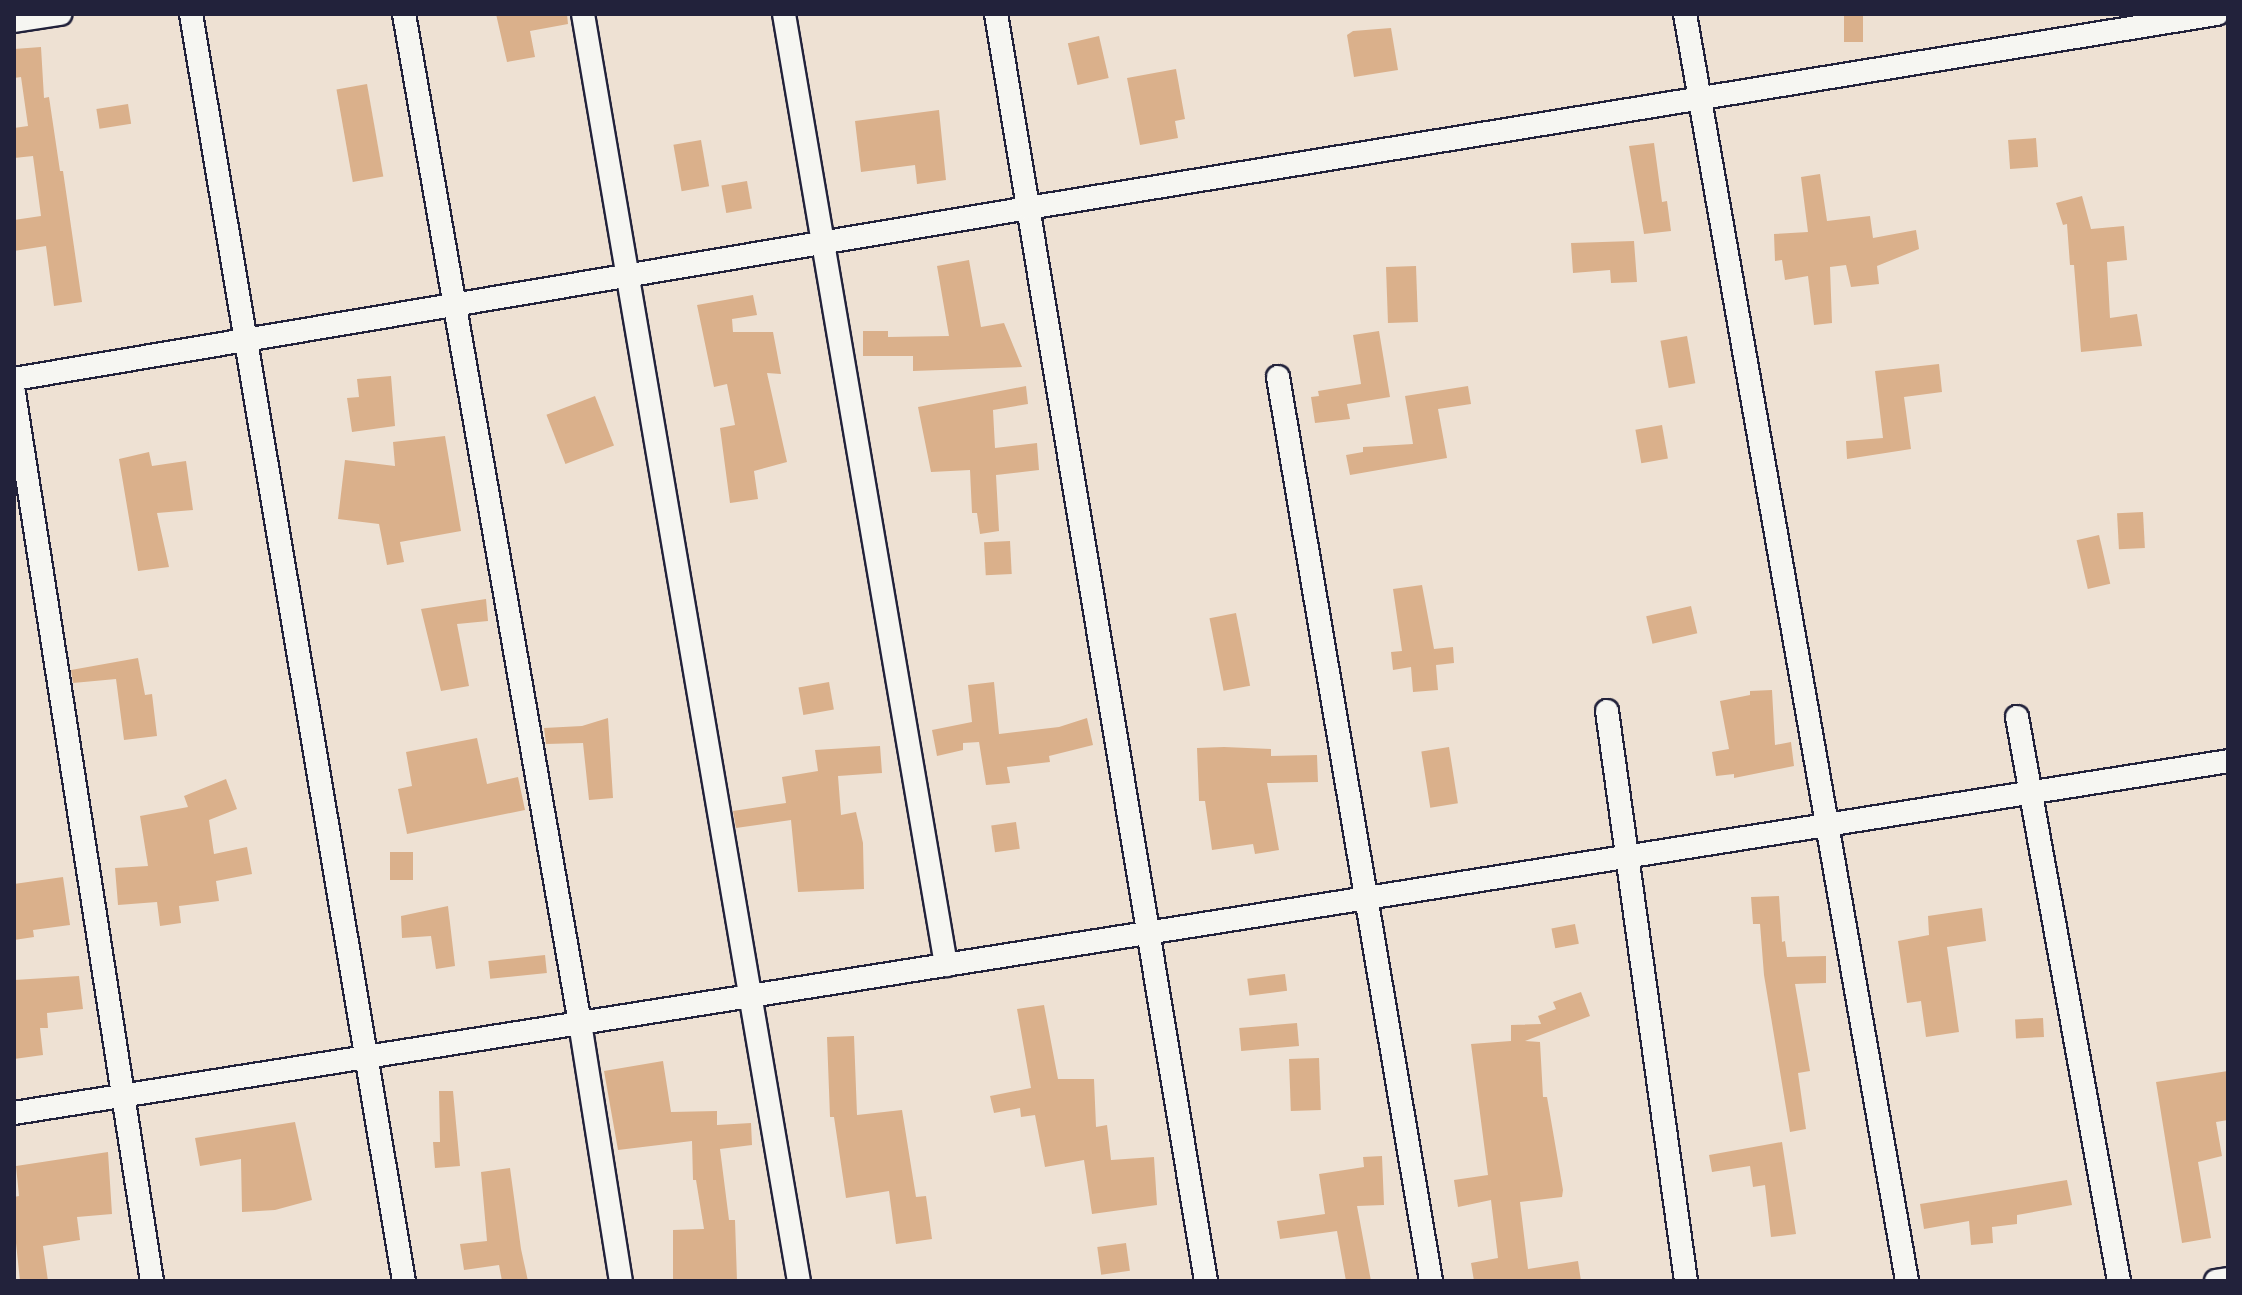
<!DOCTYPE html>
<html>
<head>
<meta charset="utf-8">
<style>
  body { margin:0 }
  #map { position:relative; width:2242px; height:1295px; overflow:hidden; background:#eee1d3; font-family:Caveat,sans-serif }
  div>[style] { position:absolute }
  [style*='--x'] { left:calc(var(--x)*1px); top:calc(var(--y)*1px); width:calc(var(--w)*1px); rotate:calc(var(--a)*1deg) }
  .building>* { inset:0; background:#dab08b; transform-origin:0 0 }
  .roads { filter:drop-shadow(2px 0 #22223b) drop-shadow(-2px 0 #22223b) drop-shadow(0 2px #22223b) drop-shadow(0 -2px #22223b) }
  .street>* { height:22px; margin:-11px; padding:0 11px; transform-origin:11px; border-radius:11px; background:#f6f6f2 }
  span { translate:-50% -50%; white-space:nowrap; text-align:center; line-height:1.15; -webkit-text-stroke:8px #f6f6f2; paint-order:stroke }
  .frame { position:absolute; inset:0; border:16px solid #22223b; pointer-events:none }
</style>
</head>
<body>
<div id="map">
  <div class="building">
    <div style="clip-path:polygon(496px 14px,567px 14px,568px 24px,530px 31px,535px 57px,507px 62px)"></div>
    <div style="left:1844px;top:14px;width:19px;height:28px"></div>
    <div style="clip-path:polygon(1391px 28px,1398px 70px,1354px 77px,1347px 35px,1353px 31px)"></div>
    <div style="left:1099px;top:36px;width:43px;height:32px;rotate:77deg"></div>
    <div style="clip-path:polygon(41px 47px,44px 98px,49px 97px,60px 171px,63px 171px,82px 302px,54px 306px,46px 246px,14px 251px,14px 220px,41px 216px,33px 156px,14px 158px,14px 128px,28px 126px,21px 77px,14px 78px,14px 49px)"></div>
    <div style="clip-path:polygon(1176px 69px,1185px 119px,1175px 121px,1178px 138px,1140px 145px,1127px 78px)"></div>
    <div style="left:367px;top:84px;width:94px;height:31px;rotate:80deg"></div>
    <div style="left:128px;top:104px;width:20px;height:32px;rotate:81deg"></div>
    <div style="clip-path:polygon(939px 110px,946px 180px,917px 184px,915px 165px,861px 172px,855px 121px)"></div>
    <div style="left:2036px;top:138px;width:29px;height:28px;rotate:86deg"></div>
    <div style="left:701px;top:140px;width:47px;height:28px;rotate:80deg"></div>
    <div style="clip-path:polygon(1654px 143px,1662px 202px,1667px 201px,1671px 231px,1644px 234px,1629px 146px)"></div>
    <div style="clip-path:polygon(1820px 174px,1827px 221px,1870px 216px,1873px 238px,1916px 230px,1919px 249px,1877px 266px,1879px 284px,1851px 287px,1846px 265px,1830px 267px,1832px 323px,1814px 325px,1808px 276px,1785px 280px,1782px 260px,1775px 261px,1774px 234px,1808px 232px,1801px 177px)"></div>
    <div style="left:747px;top:181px;width:28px;height:26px;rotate:80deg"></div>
    <div style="clip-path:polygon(2082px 196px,2091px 229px,2124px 226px,2127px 260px,2107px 262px,2110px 318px,2137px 314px,2142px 346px,2081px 352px,2074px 265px,2070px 265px,2067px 224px,2063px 225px,2056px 203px)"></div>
    <div style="clip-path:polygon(1634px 241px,1637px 282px,1611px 283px,1610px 270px,1573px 273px,1571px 243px)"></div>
    <div style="clip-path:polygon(969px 260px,981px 327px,1004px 323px,1022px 367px,913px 371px,913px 356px,863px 356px,863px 331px,888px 331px,888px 337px,949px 336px,937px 266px)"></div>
    <div style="left:1416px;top:266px;width:56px;height:30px;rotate:88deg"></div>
    <div style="clip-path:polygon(753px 295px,757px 315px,732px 319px,733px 332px,773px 332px,781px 374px,767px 373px,787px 462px,754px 471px,758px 499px,730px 503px,720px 428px,735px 425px,727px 384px,714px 387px,697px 305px)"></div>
    <div style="clip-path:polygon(1379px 331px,1390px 397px,1347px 404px,1350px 419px,1315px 423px,1311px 397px,1319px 396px,1318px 391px,1361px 384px,1353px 335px)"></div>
    <div style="left:1687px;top:336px;width:48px;height:27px;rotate:80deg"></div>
    <div style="clip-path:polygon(1939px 364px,1942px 392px,1904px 397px,1911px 449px,1847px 459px,1846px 441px,1883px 438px,1875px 371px)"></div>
    <div style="clip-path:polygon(391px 376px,395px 426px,352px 432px,347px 398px,359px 397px,357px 379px)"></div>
    <div style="clip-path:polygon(1026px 386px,1028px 404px,993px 410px,995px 448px,1037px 443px,1039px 470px,996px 475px,999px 531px,980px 534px,977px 513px,972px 513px,970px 470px,931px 472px,918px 407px)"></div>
    <div style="clip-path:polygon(1468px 386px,1471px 404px,1438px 409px,1447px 458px,1350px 475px,1346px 455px,1363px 452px,1363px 447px,1413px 444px,1405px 396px)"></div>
    <div style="left:595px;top:396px;width:53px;height:52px;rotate:69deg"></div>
    <div style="left:1662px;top:425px;width:34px;height:27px;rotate:80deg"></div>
    <div style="clip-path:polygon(445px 436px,461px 531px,400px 542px,404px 562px,387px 565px,379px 524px,338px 519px,345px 460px,395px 466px,393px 442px)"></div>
    <div style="clip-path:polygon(149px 452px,152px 466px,186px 461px,193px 510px,157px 513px,169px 567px,138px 571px,119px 459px)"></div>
    <div style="left:2143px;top:512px;width:36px;height:26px;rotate:87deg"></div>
    <div style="left:2099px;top:535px;width:50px;height:23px;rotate:77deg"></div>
    <div style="left:1010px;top:541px;width:33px;height:26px;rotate:87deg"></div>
    <div style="clip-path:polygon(1422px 585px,1434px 649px,1453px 647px,1454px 663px,1436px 665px,1438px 690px,1413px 692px,1411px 667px,1393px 670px,1391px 652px,1402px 651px,1393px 589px)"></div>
    <div style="clip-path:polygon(486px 599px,488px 621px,457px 624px,469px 686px,441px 691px,421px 609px)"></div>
    <div style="left:1691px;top:606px;width:28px;height:46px;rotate:77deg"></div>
    <div style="left:1236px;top:613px;width:74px;height:27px;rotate:79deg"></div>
    <div style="clip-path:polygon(138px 658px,145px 695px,152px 694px,157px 736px,124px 740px,116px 679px,73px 683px,71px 670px)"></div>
    <div style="left:829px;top:682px;width:28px;height:31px;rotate:80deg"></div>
    <div style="clip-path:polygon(994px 682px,999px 734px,1059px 727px,1087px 718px,1093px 745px,1049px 756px,1050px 762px,1007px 767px,1010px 783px,986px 785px,979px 742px,963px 743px,963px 750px,937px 756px,932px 730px,972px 722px,968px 685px)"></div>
    <div style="clip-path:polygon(1772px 690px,1775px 745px,1791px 742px,1794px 766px,1734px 778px,1734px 774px,1716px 776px,1712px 752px,1729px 749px,1720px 701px,1750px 695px,1750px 691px)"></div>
    <div style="clip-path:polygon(608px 718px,613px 798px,589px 800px,583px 743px,546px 744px,544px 728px,582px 726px)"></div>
    <div style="clip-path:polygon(477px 738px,487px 784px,518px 777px,525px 810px,407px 834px,398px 789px,412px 786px,406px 752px)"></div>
    <div style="clip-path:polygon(880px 746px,882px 773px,838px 776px,841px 815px,856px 812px,863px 843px,864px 889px,798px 892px,791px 820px,736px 828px,733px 811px,786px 803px,782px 777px,818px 771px,815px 750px)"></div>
    <div style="clip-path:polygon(1224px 747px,1271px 749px,1271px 756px,1317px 755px,1318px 782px,1267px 783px,1279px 850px,1255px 854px,1253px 844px,1212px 850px,1205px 801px,1199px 801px,1197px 748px)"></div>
    <div style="left:1449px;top:747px;width:57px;height:28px;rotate:81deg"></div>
    <div style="clip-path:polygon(226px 779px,237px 809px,209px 820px,214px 854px,247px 847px,252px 874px,216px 881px,219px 901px,179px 906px,181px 923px,160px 926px,157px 902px,118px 905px,115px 868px,148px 866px,140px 816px,188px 807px,184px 796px)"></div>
    <div style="left:1016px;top:822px;width:27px;height:25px;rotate:82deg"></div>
    <div style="left:390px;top:852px;width:23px;height:28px"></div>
    <div style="clip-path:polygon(63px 877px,70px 925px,33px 930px,34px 937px,14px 940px,14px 884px)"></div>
    <div style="clip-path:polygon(1779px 896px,1782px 942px,1785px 941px,1787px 957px,1826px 956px,1826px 983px,1795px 984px,1810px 1071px,1798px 1073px,1806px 1129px,1790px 1132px,1764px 975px,1760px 924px,1753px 924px,1751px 897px)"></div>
    <div style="clip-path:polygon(448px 906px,455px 966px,436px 969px,431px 936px,402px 938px,401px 916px)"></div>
    <div style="clip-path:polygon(1982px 908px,1986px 941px,1947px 947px,1959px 1032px,1926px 1037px,1921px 1001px,1907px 1003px,1898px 941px,1929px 935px,1928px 916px)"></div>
    <div style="left:1575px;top:924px;width:20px;height:24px;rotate:79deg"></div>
    <div style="left:545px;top:955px;width:18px;height:57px;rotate:84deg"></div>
    <div style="left:1285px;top:974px;width:17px;height:38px;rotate:83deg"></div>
    <div style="clip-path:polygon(79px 976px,83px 1009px,47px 1013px,48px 1028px,40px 1028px,43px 1055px,14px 1059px,14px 980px)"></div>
    <div style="clip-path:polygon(1581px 992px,1590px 1016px,1525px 1041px,1540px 1042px,1543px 1097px,1547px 1097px,1563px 1190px,1562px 1197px,1520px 1202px,1528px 1269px,1578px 1261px,1581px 1281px,1474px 1281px,1471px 1263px,1498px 1258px,1491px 1200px,1458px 1207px,1454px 1180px,1488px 1175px,1471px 1044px,1511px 1041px,1511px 1025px,1541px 1024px,1538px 1016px,1556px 1009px,1553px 1002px)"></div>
    <div style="clip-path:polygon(1044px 1005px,1058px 1079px,1094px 1079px,1096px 1127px,1107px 1125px,1111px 1160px,1154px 1157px,1157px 1205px,1092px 1214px,1084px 1160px,1045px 1167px,1035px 1115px,1021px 1117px,1020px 1108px,994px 1113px,990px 1096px,1031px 1088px,1017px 1009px)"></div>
    <div style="left:2043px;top:1018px;width:19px;height:28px;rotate:87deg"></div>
    <div style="left:1297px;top:1023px;width:23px;height:58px;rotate:85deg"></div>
    <div style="clip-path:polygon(854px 1036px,857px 1115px,902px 1110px,916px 1197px,926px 1196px,932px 1239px,896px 1244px,889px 1191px,846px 1198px,834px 1117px,830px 1117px,827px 1037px)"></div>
    <div style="left:1319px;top:1058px;width:52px;height:30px;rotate:88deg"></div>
    <div style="clip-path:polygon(663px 1061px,671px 1112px,717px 1111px,717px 1125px,751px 1123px,752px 1145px,720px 1149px,729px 1220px,735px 1220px,737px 1281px,673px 1281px,673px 1230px,704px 1229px,696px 1180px,693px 1180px,692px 1141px,618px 1150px,604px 1071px)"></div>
    <div style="clip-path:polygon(2228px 1071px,2228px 1120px,2216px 1122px,2222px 1156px,2198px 1162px,2211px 1238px,2182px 1243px,2156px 1082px)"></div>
    <div style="clip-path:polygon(439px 1091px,453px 1091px,460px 1166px,435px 1168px,433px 1142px,440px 1142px)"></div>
    <div style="clip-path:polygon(295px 1122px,312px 1200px,275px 1210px,242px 1212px,241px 1159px,200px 1166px,195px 1138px)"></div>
    <div style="clip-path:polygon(1782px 1142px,1796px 1234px,1771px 1237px,1765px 1185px,1753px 1187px,1750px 1166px,1712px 1172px,1709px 1155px)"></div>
    <div style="clip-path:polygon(108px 1152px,112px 1214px,77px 1217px,80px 1240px,43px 1246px,48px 1281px,20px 1281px,14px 1224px,14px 1197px,19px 1196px,16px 1166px)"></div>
    <div style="clip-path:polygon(1382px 1156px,1384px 1205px,1357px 1206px,1371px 1281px,1346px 1281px,1337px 1231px,1280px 1239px,1277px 1221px,1325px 1214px,1319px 1174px,1364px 1167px,1363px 1157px)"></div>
    <div style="clip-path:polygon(510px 1168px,521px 1249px,528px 1281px,502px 1281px,499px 1265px,464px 1270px,460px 1244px,487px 1241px,481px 1172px)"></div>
    <div style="clip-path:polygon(2067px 1180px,2072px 1205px,2017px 1215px,2017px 1224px,1992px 1227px,1993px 1243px,1971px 1245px,1969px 1221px,1924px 1229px,1920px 1204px)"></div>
    <div style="left:1126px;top:1243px;width:28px;height:29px;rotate:82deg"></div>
  </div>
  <div class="roads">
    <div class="street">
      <div style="--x:191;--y:14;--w:1285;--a:80.46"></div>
      <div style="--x:404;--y:14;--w:1024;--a:80.11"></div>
      <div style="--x:580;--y:1023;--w:261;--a:81"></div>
      <div style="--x:583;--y:14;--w:1285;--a:80.33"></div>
      <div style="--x:784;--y:14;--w:965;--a:80.33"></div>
      <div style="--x:996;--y:14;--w:1284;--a:80.59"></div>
      <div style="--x:1685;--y:14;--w:1286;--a:80.06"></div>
      <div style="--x:14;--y:21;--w:47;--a:-8.7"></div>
      <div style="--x:1278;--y:377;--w:917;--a:80.39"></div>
      <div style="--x:14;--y:379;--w:1028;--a:-9.57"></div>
      <div style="--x:1028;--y:208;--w:1205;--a:-9.27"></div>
      <div style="--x:14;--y:393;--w:899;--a:81.17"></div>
      <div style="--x:1607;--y:711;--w:575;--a:82.11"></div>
      <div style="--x:2017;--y:717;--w:573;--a:79.75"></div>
      <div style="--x:14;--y:1113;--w:2242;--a:-9.03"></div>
      <div style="--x:2216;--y:1281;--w:12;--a:-9"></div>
    </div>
  </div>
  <div class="frame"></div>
</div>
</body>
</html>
